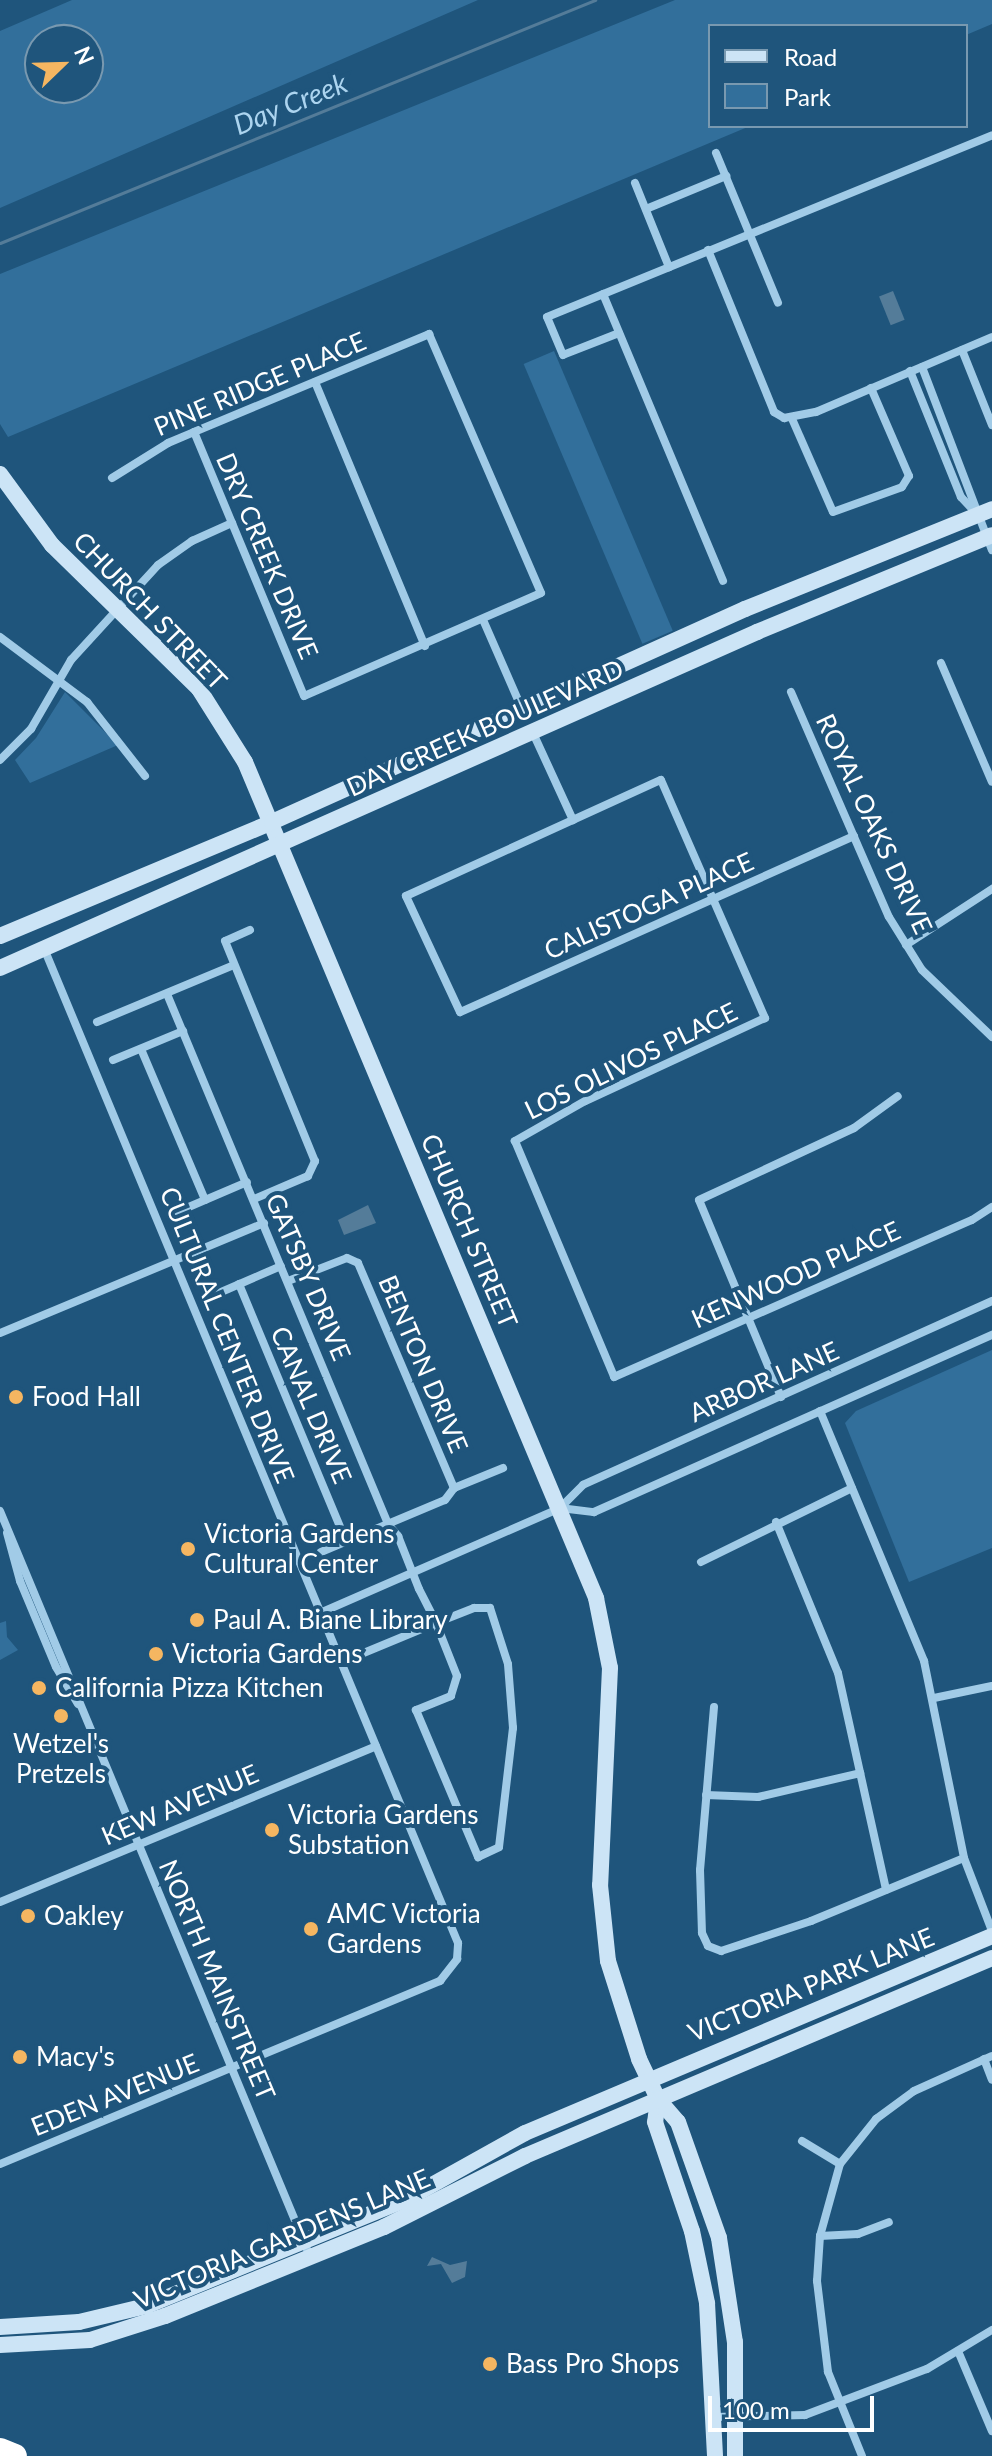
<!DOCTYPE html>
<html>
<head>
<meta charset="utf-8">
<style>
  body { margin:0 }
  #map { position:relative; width:992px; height:2456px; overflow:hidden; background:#1f557c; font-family:Lato,sans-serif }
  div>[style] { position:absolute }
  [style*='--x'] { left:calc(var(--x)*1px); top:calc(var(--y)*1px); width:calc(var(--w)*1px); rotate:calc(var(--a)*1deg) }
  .green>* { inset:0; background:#326f9b; transform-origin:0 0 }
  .water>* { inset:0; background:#547c99; transform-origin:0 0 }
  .stream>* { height:3px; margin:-1.5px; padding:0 1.5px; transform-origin:1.5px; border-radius:1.5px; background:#547c99 }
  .minor>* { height:8px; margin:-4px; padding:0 4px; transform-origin:4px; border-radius:4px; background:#a1cbe7 }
  .secondary>* { height:16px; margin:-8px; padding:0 8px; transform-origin:8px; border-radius:8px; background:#cce4f6 }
  .motorway>* { height:24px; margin:-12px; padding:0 12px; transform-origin:12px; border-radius:12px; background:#fff }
  .dots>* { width:22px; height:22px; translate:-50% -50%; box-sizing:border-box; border:4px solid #1f557c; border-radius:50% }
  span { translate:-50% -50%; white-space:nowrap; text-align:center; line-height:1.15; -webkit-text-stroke:8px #1f557c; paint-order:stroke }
  .street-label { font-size:26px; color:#fff }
  .poi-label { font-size:26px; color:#fff }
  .left { translate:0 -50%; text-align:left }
  .water-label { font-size:28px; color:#acd4ef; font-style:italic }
  .legend { position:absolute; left:708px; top:24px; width:260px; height:104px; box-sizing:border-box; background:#1f557c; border:2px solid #7999b0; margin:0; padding:10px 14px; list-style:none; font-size:24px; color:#fff }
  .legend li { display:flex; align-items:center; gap:16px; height:40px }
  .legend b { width:40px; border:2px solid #7999b0 }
  .north { position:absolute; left:24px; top:24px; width:80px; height:80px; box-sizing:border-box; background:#1f557c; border:2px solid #7999b0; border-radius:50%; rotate:67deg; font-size:22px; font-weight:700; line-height:32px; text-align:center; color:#fff }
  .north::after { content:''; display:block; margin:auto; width:28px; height:36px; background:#f5b661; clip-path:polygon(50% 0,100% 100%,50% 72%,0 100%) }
  .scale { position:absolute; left:708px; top:2396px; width:166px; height:36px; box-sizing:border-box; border:4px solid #fff; border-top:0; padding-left:10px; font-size:24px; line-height:28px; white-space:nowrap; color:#fff; -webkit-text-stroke:6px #1f557c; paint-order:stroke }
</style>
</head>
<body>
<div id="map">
  <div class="green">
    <div style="clip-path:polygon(evenodd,72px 0,478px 0,0 208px,0 31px,72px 0,40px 40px,88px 40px,88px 88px,40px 88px,40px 40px)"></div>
    <div style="clip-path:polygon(675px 0,992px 0,992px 24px,966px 35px,966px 26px,710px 26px,710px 126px,750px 126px,8px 437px,0 424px,0 274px)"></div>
    <div style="left:554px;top:351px;width:304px;height:33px;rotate:67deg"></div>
    <div style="clip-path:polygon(65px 692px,118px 745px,30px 783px,15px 760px,36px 738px)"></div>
    <div style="clip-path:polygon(992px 1350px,992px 1548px,909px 1582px,845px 1423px,856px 1411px)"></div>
    <div style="clip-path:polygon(6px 1621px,7px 1637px,18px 1650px,0 1660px,0 1623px)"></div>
  </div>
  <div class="water">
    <div style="left:893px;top:291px;width:31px;height:15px;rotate:68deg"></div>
    <div style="clip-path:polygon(368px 1205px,376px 1223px,344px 1235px,338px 1220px)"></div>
    <div style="clip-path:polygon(432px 2257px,450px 2265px,467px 2261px,465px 2277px,452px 2283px,441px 2264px,427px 2266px)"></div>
  </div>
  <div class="stream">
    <div style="--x:0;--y:243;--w:643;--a:-22.22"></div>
  </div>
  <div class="minor">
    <div style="--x:716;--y:153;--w:162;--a:67.5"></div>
    <div style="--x:635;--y:183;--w:91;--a:68"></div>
    <div style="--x:646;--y:209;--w:87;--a:-22.4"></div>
    <div style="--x:708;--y:250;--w:175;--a:67.8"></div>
    <div style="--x:774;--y:412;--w:12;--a:31"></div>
    <div style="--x:784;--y:418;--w:33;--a:-11"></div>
    <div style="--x:816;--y:412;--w:191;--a:-23.1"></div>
    <div style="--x:603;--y:294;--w:311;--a:67.3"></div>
    <div style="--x:619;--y:333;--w:60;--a:158.6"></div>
    <div style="--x:563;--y:355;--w:41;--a:-112.8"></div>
    <div style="--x:547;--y:317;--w:481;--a:-22.2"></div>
    <div style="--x:962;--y:350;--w:81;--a:68.2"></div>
    <div style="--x:922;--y:367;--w:196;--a:69.1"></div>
    <div style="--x:910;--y:371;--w:136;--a:68"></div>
    <div style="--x:961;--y:497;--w:23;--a:47"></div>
    <div style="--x:315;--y:382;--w:286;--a:67.4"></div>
    <div style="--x:793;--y:421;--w:99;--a:66.3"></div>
    <div style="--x:833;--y:512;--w:73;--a:-19.9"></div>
    <div style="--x:902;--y:487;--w:13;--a:-58"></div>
    <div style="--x:909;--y:476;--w:96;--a:-113.4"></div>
    <div style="--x:112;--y:478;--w:66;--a:-32"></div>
    <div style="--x:168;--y:443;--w:28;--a:-23"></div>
    <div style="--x:194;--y:432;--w:255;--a:-22.6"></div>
    <div style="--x:429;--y:334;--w:282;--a:66.6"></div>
    <div style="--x:541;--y:593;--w:258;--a:156.5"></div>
    <div style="--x:304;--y:696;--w:286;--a:-112.6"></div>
    <div style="--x:484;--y:622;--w:95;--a:66.4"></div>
    <div style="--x:0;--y:637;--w:109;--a:36.8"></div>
    <div style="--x:87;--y:702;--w:94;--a:51.9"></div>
    <div style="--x:941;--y:663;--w:129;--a:66.8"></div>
    <div style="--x:791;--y:692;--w:245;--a:66.5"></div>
    <div style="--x:889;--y:917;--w:62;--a:58.1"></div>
    <div style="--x:922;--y:970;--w:97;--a:43.7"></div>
    <div style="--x:533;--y:733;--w:96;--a:65.3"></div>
    <div style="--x:0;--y:760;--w:44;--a:-45"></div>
    <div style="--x:31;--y:729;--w:80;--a:-59.9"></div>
    <div style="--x:71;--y:660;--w:129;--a:-47.5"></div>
    <div style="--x:158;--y:565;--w:42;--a:-35.2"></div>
    <div style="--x:192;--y:541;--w:44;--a:-24.2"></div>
    <div style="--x:854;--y:836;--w:154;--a:155.9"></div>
    <div style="--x:713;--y:899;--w:277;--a:155.9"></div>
    <div style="--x:460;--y:1012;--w:128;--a:-115"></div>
    <div style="--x:406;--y:896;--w:280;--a:-24.5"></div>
    <div style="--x:661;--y:780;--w:260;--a:66.4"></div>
    <div style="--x:765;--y:1018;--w:198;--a:155.2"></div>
    <div style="--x:585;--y:1101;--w:81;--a:150.3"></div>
    <div style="--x:515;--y:1141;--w:256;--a:67.2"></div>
    <div style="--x:614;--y:1377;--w:391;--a:-23.7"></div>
    <div style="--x:972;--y:1220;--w:24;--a:-33"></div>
    <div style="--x:250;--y:930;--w:27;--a:156"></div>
    <div style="--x:225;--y:941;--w:238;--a:67.8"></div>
    <div style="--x:315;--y:1161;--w:17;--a:115"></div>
    <div style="--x:308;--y:1176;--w:59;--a:156.9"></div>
    <div style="--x:906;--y:945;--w:103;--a:-33.1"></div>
    <div style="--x:167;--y:994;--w:574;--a:67.36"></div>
    <div style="--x:388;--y:1524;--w:16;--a:50"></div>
    <div style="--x:398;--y:1536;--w:57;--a:68.4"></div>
    <div style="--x:419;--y:1589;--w:38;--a:63"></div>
    <div style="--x:436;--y:1623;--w:57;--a:68.4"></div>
    <div style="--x:457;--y:1676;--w:21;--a:107"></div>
    <div style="--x:451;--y:1696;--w:38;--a:158"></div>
    <div style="--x:416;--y:1710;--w:160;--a:67.1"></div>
    <div style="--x:478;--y:1857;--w:23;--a:-25"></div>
    <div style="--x:499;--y:1847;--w:120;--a:-83.3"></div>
    <div style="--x:513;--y:1728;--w:64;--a:-94.5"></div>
    <div style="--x:508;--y:1664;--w:59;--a:-107.8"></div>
    <div style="--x:490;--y:1608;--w:16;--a:180"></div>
    <div style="--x:474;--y:1608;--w:41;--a:158.5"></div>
    <div style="--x:436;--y:1623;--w:81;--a:157.5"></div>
    <div style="--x:97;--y:1022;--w:148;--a:-22.6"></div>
    <div style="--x:141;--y:1049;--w:164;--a:67"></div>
    <div style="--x:113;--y:1060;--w:76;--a:-22.5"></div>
    <div style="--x:177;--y:1212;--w:76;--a:-23.2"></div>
    <div style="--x:288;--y:1281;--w:63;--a:-21.3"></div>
    <div style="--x:347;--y:1258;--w:12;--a:24"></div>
    <div style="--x:358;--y:1263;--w:245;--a:66.9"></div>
    <div style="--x:239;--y:1284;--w:278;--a:67.4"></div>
    <div style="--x:212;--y:1296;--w:75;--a:-23.5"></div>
    <div style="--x:992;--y:1301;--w:448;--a:155.8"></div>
    <div style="--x:583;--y:1485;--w:33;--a:135"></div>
    <div style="--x:560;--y:1508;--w:34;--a:7"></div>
    <div style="--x:594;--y:1512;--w:436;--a:-24"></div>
    <div style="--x:0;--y:1333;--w:286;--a:-22.6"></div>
    <div style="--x:781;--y:1397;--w:213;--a:-112.6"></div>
    <div style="--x:699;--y:1200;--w:171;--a:-24.9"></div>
    <div style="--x:854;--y:1128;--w:54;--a:-36"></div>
    <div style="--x:820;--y:1411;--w:271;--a:67.4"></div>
    <div style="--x:924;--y:1661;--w:201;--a:78.5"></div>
    <div style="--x:964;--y:1858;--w:78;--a:69"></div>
    <div style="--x:0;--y:1511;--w:810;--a:67.42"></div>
    <div style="--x:776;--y:1522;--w:163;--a:67.7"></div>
    <div style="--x:838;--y:1673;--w:222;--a:77.5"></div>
    <div style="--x:7;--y:1533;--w:50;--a:74.8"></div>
    <div style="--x:20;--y:1581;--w:93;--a:67.3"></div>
    <div style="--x:56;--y:1667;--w:43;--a:59.3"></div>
    <div style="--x:321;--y:1552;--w:134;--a:-22.8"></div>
    <div style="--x:445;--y:1500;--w:15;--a:-53"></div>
    <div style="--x:454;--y:1488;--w:53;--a:-22.2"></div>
    <div style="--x:701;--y:1562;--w:168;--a:-26.1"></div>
    <div style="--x:320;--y:1613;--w:262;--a:-23.6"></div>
    <div style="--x:934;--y:1698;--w:59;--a:-11.7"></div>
    <div style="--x:714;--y:1707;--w:164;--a:94.9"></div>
    <div style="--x:700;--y:1870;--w:63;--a:88.2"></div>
    <div style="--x:702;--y:1933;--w:14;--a:65"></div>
    <div style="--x:708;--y:1946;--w:14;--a:21"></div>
    <div style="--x:721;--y:1951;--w:95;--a:-18.4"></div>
    <div style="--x:811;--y:1921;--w:165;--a:-22.4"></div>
    <div style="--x:706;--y:1795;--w:52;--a:2.2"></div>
    <div style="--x:758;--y:1797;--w:105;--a:-13.2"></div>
    <div style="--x:0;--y:1902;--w:407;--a:-22.5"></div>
    <div style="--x:984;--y:2059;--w:22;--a:69"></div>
    <div style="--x:802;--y:2141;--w:44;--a:31.2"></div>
    <div style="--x:0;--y:2164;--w:477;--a:-22.6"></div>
    <div style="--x:440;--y:1981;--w:28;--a:-52"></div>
    <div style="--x:457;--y:1959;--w:16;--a:-86"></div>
    <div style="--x:458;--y:1943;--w:1075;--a:-112.6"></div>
    <div style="--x:820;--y:2236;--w:38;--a:-3"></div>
    <div style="--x:858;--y:2234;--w:33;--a:-21"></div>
    <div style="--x:958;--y:2351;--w:87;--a:67"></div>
    <div style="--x:714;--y:2417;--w:91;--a:-1.3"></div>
    <div style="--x:805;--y:2415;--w:130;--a:-20.7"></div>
    <div style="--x:927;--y:2369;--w:76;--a:-31"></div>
    <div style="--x:862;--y:2456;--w:91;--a:-112"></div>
    <div style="--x:828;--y:2372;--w:92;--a:-96.9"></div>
    <div style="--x:817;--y:2281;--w:45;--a:-86.2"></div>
    <div style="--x:820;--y:2236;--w:75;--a:-74.5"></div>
    <div style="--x:840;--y:2164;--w:58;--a:-51.3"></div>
    <div style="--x:876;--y:2119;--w:47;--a:-36.4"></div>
    <div style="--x:914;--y:2091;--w:85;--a:-24.2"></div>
  </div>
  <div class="secondary">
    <div style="--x:0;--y:474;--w:88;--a:53.8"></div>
    <div style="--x:52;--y:545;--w:206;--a:44.4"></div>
    <div style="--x:199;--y:689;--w:86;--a:57.8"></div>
    <div style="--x:245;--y:762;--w:907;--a:67.22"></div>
    <div style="--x:596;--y:1598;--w:71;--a:78.7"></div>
    <div style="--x:610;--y:1668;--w:217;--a:92.6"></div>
    <div style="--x:600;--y:1885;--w:76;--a:84"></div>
    <div style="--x:608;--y:1961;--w:103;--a:72.4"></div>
    <div style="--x:639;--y:2059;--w:44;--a:64.6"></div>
    <div style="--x:658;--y:2099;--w:30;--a:49"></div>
    <div style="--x:678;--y:2122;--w:123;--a:70.5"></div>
    <div style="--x:719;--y:2238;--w:105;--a:81.3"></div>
    <div style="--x:735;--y:2342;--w:114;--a:90"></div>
    <div style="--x:0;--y:936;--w:295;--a:-22.7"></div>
    <div style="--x:272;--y:822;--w:519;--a:-24.24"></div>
    <div style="--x:745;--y:609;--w:266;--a:-22"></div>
    <div style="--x:0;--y:968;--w:828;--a:-23.93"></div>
    <div style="--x:757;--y:632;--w:254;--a:-22.4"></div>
    <div style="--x:658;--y:2099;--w:23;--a:97"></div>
    <div style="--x:655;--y:2122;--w:115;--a:71.3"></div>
    <div style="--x:692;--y:2231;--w:74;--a:78.2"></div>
    <div style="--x:707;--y:2303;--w:153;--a:87"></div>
    <div style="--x:0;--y:2327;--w:79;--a:-3.6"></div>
    <div style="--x:79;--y:2322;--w:69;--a:-13.4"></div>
    <div style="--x:146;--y:2306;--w:280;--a:-22.3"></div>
    <div style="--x:405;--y:2200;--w:137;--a:-29.2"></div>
    <div style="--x:525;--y:2133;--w:507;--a:-22.87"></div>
    <div style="--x:0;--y:2345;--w:90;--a:-3.2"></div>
    <div style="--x:90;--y:2340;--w:79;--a:-17.7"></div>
    <div style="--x:165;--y:2316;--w:236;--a:-22.1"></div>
    <div style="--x:384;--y:2227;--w:158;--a:-26.7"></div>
    <div style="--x:525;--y:2156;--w:507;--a:-22.98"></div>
  </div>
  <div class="motorway">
    <div style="--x:0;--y:2450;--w:16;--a:22"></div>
  </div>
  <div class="dots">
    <div style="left:16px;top:1397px;background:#f5b661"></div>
    <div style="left:188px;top:1549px;background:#f5b661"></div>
    <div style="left:197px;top:1620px;background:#f5b661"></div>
    <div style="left:156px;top:1654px;background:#f5b661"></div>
    <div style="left:39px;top:1688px;background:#f5b661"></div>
    <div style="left:61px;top:1716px;background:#f5b661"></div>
    <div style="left:272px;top:1830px;background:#f5b661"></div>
    <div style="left:28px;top:1916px;background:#f5b661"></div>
    <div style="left:311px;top:1929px;background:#f5b661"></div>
    <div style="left:20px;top:2057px;background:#f5b661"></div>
    <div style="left:490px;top:2364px;background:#f5b661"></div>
  </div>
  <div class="street-label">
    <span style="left:260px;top:384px;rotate:-23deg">PINE RIDGE PLACE</span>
    <span style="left:267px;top:556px;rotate:67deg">DRY CREEK DRIVE</span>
    <span style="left:150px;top:611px;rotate:46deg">CHURCH STREET</span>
    <span style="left:485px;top:728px;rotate:-24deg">DAY CREEK BOULEVARD</span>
    <span style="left:874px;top:824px;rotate:65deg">ROYAL OAKS DRIVE</span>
    <span style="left:649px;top:906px;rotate:-24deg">CALISTOGA PLACE</span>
    <span style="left:631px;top:1061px;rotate:-26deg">LOS OLIVOS PLACE</span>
    <span style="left:469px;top:1231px;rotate:67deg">CHURCH STREET</span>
    <span style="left:796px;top:1275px;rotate:-24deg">KENWOOD PLACE</span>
    <span style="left:308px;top:1277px;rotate:67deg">GATSBY DRIVE</span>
    <span style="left:227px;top:1335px;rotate:68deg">CULTURAL CENTER DRIVE</span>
    <span style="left:423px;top:1364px;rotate:67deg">BENTON DRIVE</span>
    <span style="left:764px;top:1382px;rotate:-24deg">ARBOR LANE</span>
    <span style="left:311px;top:1405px;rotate:67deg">CANAL DRIVE</span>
    <span style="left:180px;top:1805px;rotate:-23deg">KEW AVENUE</span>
    <span style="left:217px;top:1980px;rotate:67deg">NORTH MAINSTREET</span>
    <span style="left:811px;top:1985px;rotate:-22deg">VICTORIA PARK LANE</span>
    <span style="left:115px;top:2095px;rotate:-22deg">EDEN AVENUE</span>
    <span style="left:282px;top:2239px;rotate:-23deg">VICTORIA GARDENS LANE</span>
  </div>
  <div class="poi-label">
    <span class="left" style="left:32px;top:1397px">Food Hall</span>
    <span class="left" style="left:204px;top:1549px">Victoria Gardens<br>Cultural Center</span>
    <span class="left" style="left:213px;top:1620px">Paul A. Biane Library</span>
    <span class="left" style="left:172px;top:1654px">Victoria Gardens</span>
    <span class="left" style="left:55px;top:1688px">California Pizza Kitchen</span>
    <span style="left:61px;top:1759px">Wetzel's<br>Pretzels</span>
    <span class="left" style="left:288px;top:1830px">Victoria Gardens<br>Substation</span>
    <span class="left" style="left:327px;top:1929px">AMC Victoria<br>Gardens</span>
    <span class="left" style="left:44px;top:1916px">Oakley</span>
    <span class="left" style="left:36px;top:2057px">Macy's</span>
    <span class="left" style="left:506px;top:2364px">Bass Pro Shops</span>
  </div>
  <div class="water-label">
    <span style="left:290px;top:103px;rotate:-22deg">Day Creek</span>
  </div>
  <ul class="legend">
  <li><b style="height:10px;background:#cce4f6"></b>Road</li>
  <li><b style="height:22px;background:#326f9b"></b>Park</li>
  </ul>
  <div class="north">N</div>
  <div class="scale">100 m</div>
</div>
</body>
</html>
